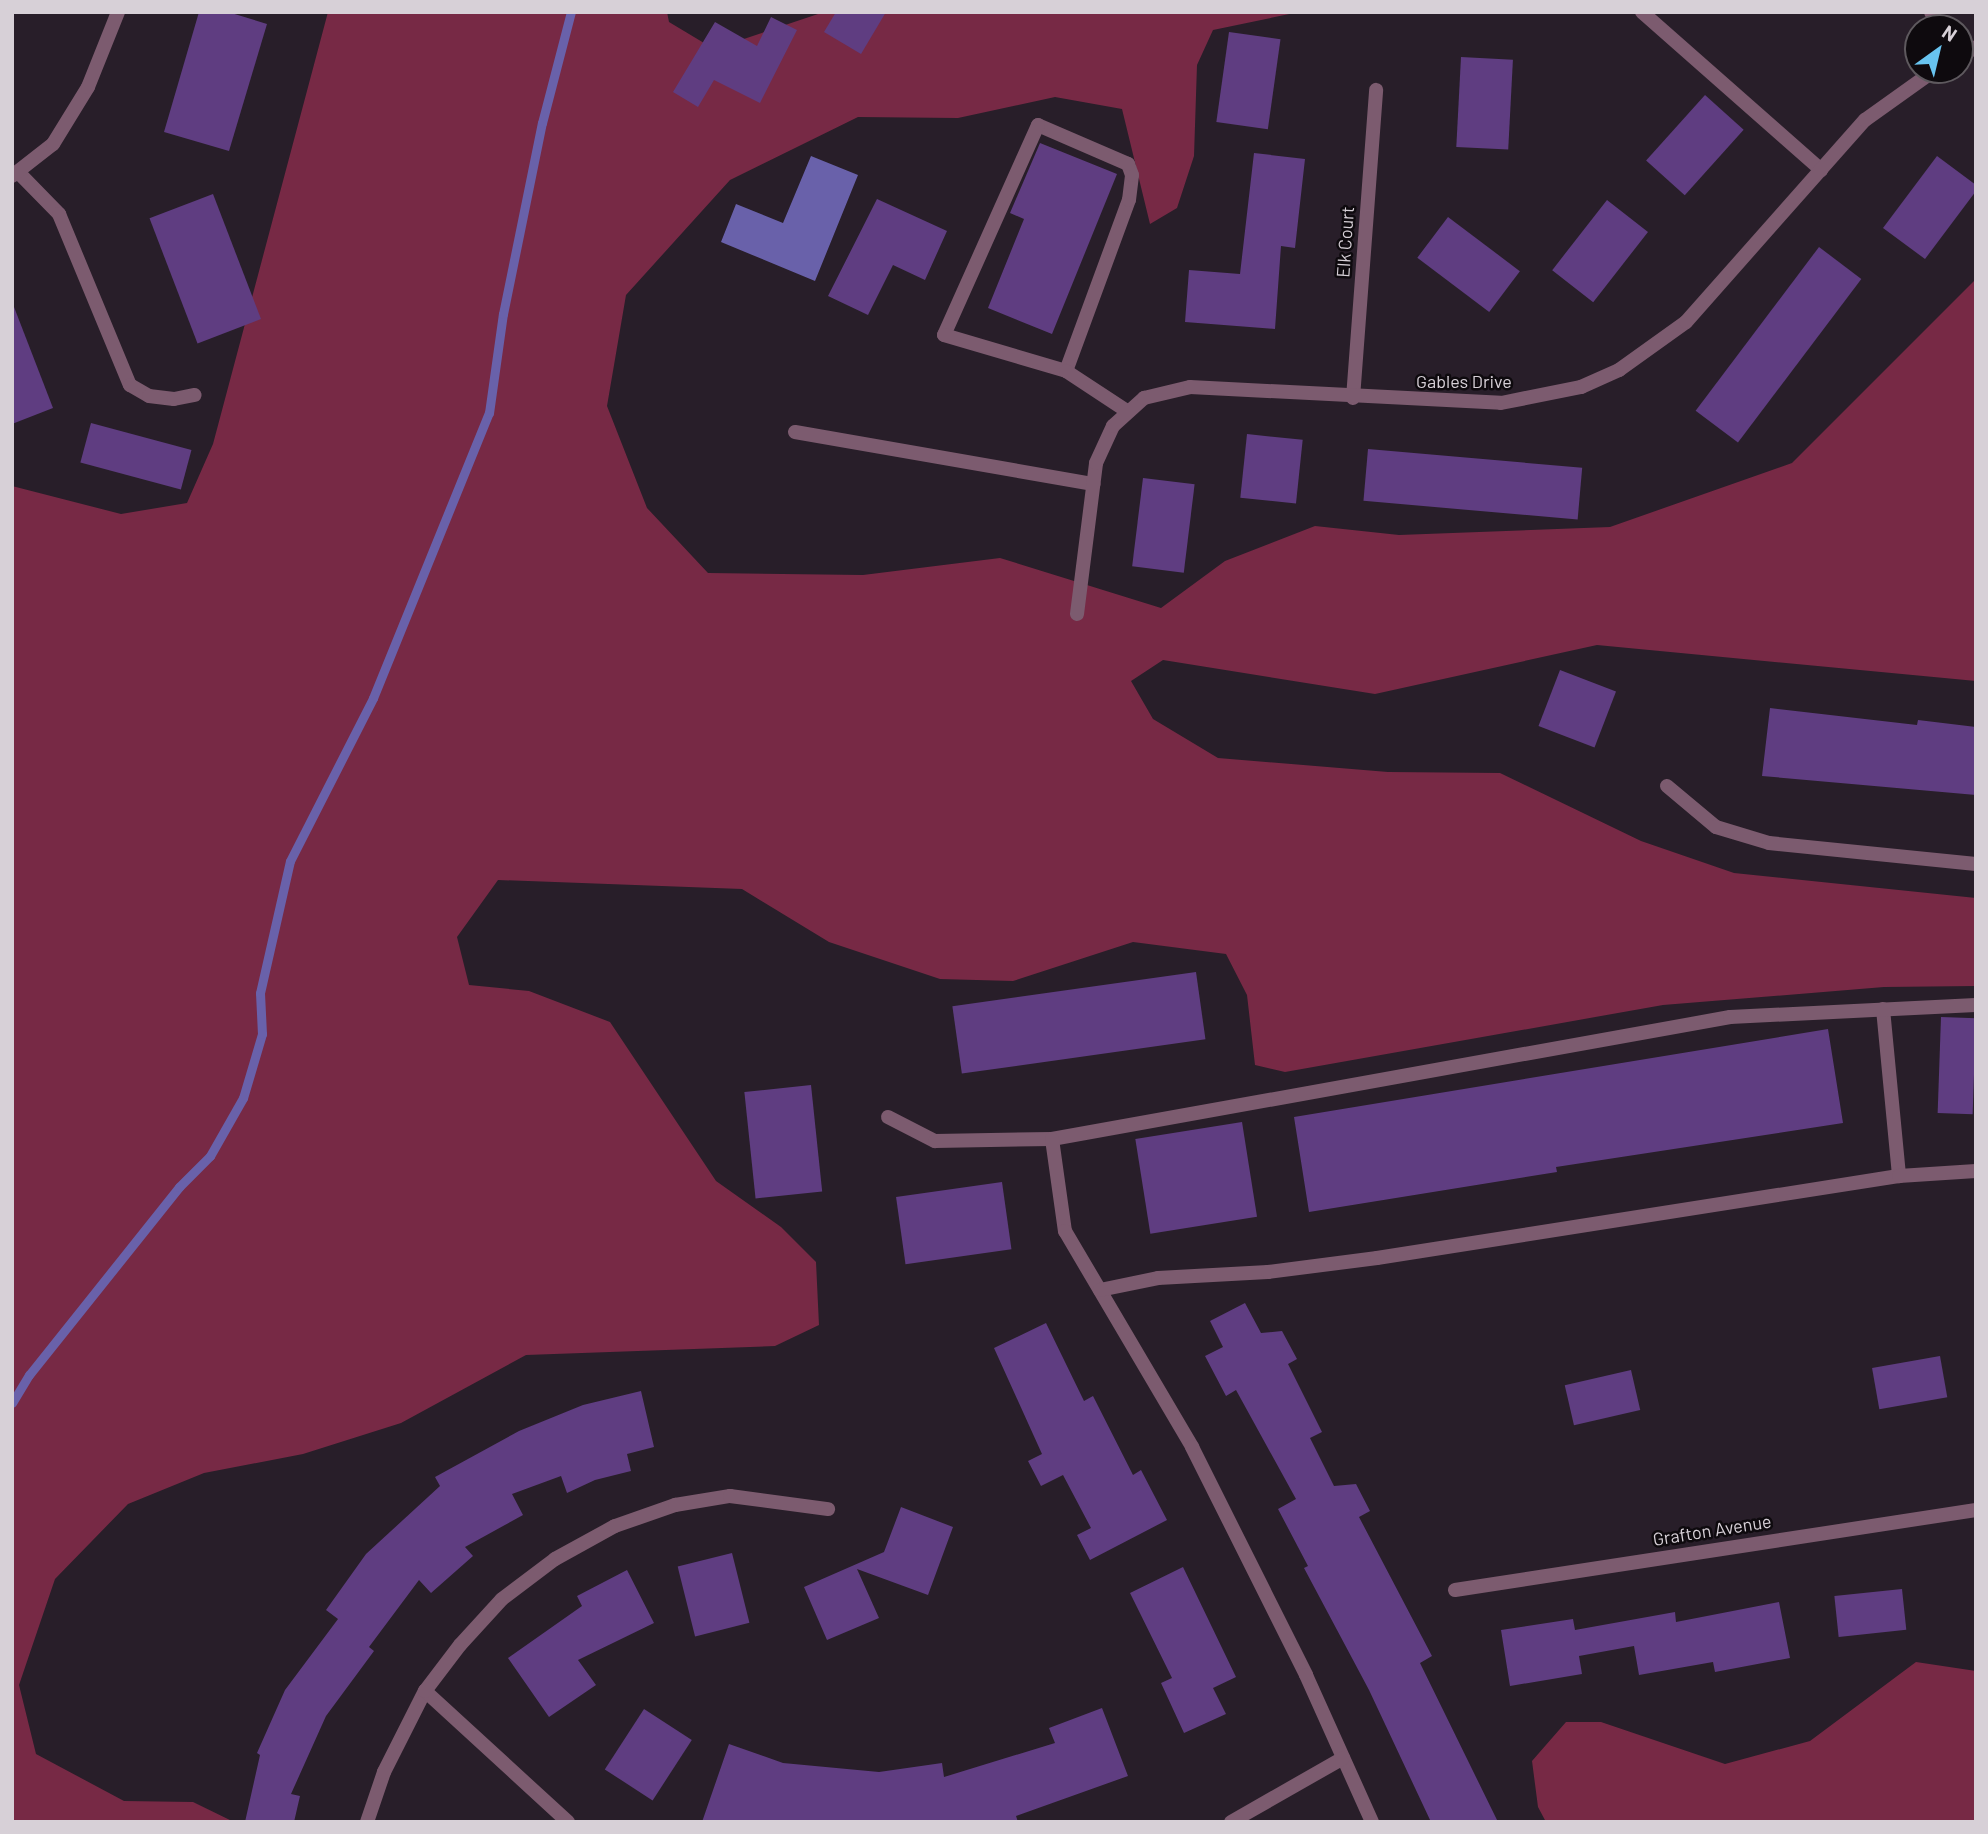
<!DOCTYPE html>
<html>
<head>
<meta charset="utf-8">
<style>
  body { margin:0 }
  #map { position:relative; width:1988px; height:1834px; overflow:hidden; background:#281e29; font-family:Barlow,sans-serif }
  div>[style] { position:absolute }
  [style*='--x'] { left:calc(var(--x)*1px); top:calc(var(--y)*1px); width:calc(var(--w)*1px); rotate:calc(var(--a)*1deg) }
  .forest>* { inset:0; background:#772945 }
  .water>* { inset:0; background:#6961aa }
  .stream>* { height:9px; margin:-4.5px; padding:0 4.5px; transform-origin:4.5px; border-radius:4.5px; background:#6961aa }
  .building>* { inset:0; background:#5f3d81; transform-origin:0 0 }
  .lane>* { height:14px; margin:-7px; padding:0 7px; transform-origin:7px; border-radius:7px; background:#7c5b6f }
  .street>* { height:14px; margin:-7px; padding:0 7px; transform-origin:7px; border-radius:7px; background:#7c5b6f }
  span { translate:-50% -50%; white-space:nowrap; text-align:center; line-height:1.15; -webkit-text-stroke:5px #0e0a0e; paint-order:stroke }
  .street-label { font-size:18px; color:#d7d0d7 }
  .frame { position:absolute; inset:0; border:14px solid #d7d0d7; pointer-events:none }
  .north { position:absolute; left:1904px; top:14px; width:70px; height:70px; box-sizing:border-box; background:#0e0a0e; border:2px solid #5e595e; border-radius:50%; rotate:34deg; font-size:19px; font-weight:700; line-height:28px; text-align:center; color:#d7d0d7 }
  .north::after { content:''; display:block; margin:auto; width:24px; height:32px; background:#68c4f0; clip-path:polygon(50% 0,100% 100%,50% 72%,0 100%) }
</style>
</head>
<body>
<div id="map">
  <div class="forest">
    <div style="clip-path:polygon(328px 12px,667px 12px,669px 22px,714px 49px,824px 12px,1299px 12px,1213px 30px,1197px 65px,1194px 156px,1177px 208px,1150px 224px,1122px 109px,1055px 97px,958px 118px,858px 117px,730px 180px,626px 295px,607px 406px,647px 508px,708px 573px,863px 575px,1000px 558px,1161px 608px,1225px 561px,1315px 526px,1399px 535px,1610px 527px,1792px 463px,1976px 279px,1976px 681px,1597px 645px,1375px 694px,1163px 660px,1131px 681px,1153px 719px,1218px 758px,1388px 772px,1500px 773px,1641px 841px,1734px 873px,1976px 898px,1976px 986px,1884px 987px,1663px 1005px,1285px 1072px,1255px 1065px,1247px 995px,1226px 954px,1133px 942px,1013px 981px,940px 979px,829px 942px,742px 889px,498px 880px,457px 937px,469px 985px,529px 991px,610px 1022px,716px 1181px,781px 1227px,816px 1262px,819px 1325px,775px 1346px,526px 1355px,401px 1423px,303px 1454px,204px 1473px,128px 1504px,55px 1579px,19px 1685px,36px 1754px,124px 1801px,193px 1802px,234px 1822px,12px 1822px,12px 486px,121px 514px,187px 503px,213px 444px)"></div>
    <div style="clip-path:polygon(1916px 1662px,1976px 1671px,1976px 1822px,1546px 1822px,1538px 1807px,1532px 1761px,1566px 1722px,1601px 1722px,1725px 1764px,1810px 1741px)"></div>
  </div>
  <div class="water">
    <div style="clip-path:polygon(811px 156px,858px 175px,815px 281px,721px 242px,736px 204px,783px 223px)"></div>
  </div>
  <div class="stream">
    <div style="--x:12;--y:1403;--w:33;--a:-59"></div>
    <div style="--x:29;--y:1375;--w:241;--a:-51.4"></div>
    <div style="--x:179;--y:1187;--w:44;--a:-45"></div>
    <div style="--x:210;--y:1156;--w:67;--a:-60.4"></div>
    <div style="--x:243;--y:1098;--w:67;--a:-73.5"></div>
    <div style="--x:262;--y:1034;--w:41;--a:-92.8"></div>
    <div style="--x:260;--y:993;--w:135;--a:-77.2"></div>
    <div style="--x:290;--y:861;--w:183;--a:-63"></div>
    <div style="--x:373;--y:698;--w:308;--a:-67.9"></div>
    <div style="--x:489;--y:413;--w:100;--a:-82"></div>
    <div style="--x:503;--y:314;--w:195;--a:-78.5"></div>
    <div style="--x:542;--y:123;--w:115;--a:-75.4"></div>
  </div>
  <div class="building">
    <div style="clip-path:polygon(199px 12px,228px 12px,267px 24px,229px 151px,164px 132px)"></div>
    <div style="clip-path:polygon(836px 12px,886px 12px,861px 54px,824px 32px)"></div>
    <div style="clip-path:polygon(771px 17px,797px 30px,760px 103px,714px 80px,698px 107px,673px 92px,715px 22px,757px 46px)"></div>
    <div style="left:1229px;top:32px;width:52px;height:91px;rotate:8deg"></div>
    <div style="left:1461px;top:57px;width:52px;height:90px;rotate:3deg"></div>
    <div style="left:1705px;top:95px;width:52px;height:88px;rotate:42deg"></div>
    <div style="clip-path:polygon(1040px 143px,1117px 174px,1052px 334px,988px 308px,1024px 219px,1010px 213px)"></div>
    <div style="clip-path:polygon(1254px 153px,1305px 159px,1295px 248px,1281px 246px,1275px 329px,1185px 322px,1189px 270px,1240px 274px)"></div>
    <div style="clip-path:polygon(1937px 156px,1976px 185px,1976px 191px,1925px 259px,1883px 228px)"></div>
    <div style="left:213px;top:194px;width:134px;height:68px;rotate:69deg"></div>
    <div style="clip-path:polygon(877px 199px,947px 231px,925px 280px,893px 265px,868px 315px,828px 296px)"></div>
    <div style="left:1607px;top:200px;width:52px;height:89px;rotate:38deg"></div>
    <div style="left:1448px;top:217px;width:90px;height:51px;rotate:37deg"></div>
    <div style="left:1819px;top:247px;width:53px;height:205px;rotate:37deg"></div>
    <div style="clip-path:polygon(14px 307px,53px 408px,12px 424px,12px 308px)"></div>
    <div style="left:91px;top:423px;width:104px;height:41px;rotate:15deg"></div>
    <div style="left:1247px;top:434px;width:56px;height:64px;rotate:6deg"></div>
    <div style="left:1368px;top:449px;width:215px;height:52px;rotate:5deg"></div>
    <div style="left:1143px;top:478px;width:52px;height:89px;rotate:7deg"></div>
    <div style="left:1560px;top:670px;width:60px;height:60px;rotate:21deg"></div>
    <div style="clip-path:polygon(1770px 708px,1917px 725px,1918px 720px,1976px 727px,1976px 795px,1762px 776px)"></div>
    <div style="left:1196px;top:972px;width:68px;height:246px;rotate:82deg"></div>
    <div style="left:1941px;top:1017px;width:35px;height:96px;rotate:2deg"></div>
    <div style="clip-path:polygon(1828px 1029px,1843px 1123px,1556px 1167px,1557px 1172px,1309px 1212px,1294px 1117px)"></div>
    <div style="left:811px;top:1085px;width:107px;height:67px;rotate:84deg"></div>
    <div style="left:1242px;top:1122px;width:96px;height:108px;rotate:81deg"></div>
    <div style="left:1002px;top:1182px;width:68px;height:107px;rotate:82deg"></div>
    <div style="clip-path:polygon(1245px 1303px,1261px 1333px,1282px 1331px,1297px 1359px,1288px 1364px,1322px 1432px,1310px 1438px,1334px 1486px,1356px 1484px,1370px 1511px,1359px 1517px,1432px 1656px,1420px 1663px,1498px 1822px,1431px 1822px,1369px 1690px,1304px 1568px,1308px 1566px,1278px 1509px,1296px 1499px,1236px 1390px,1226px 1396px,1205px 1356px,1223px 1347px,1210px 1321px)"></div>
    <div style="clip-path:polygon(1046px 1323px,1084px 1401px,1093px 1396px,1133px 1475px,1141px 1470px,1167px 1520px,1090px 1560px,1077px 1535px,1091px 1528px,1063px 1475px,1041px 1486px,1028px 1461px,1042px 1454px,994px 1348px)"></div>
    <div style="left:1940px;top:1356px;width:42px;height:69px;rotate:80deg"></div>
    <div style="left:1631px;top:1370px;width:41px;height:68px;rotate:77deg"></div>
    <div style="clip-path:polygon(641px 1391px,654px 1447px,627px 1454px,631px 1471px,595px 1480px,567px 1493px,561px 1476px,512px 1494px,523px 1515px,465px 1547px,473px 1556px,431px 1593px,419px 1580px,369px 1647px,374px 1651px,326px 1716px,291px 1794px,300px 1796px,294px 1822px,245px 1822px,260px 1755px,257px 1753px,285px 1690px,338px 1619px,326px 1610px,366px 1554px,440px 1486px,435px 1477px,519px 1431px,583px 1405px)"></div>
    <div style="clip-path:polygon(901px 1507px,953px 1527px,928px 1595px,857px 1569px,879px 1618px,827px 1640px,804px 1587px,884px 1552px)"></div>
    <div style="left:732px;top:1553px;width:72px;height:56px;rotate:76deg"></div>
    <div style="clip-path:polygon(1183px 1567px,1236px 1677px,1213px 1688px,1226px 1714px,1184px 1733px,1161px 1683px,1172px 1678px,1130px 1593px)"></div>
    <div style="clip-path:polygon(627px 1570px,654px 1623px,578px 1660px,596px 1685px,549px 1717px,508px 1658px,582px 1606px,577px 1596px)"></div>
    <div style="left:1902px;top:1589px;width:41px;height:68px;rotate:84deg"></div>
    <div style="clip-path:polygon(1779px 1602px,1790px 1658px,1715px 1672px,1713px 1662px,1639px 1675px,1634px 1646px,1579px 1656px,1582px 1674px,1510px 1686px,1501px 1630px,1573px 1619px,1575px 1630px,1675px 1612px,1676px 1622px)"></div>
    <div style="clip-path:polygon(1102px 1708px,1128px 1776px,1016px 1816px,1018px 1822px,702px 1822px,729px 1744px,783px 1763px,879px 1772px,942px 1763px,944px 1777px,1055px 1743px,1049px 1728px)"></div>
    <div style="left:644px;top:1709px;width:57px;height:72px;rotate:33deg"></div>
  </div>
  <div class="lane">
    <div style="--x:1642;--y:12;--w:239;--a:41.4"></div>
    <div style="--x:18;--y:172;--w:59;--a:45.7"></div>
    <div style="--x:59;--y:214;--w:185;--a:67.5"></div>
    <div style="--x:130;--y:385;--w:22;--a:30"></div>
    <div style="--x:149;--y:396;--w:25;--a:7"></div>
    <div style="--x:174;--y:399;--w:21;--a:-11"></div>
    <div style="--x:1066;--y:371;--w:182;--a:-69.8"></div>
    <div style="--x:1129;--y:200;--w:25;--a:-83"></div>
    <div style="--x:1132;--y:175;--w:12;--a:-110"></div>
    <div style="--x:1128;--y:164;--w:98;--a:-156.6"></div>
    <div style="--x:1038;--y:125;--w:230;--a:114.1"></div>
    <div style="--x:944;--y:335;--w:127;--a:16.4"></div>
    <div style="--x:1066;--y:371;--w:73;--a:33.3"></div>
    <div style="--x:795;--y:432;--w:303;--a:9.9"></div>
    <div style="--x:1667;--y:786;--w:64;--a:39.9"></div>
    <div style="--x:1716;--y:827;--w:55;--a:16.8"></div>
    <div style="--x:1769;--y:843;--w:208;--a:5.8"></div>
    <div style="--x:1883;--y:1009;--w:168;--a:84.5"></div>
    <div style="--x:888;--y:1117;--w:53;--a:27.1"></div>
    <div style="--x:935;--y:1141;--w:117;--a:-1"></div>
    <div style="--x:1052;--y:1139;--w:689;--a:-10.2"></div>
    <div style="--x:1730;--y:1017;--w:246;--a:-2.8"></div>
    <div style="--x:1052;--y:1139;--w:93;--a:82"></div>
    <div style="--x:1065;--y:1231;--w:251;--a:59.5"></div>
    <div style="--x:1192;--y:1447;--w:255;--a:63.4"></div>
    <div style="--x:1306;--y:1675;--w:161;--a:65.8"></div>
    <div style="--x:1100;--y:1290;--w:59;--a:-11.7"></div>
    <div style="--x:1158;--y:1278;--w:110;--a:-3.1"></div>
    <div style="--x:1268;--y:1272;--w:110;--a:-7.3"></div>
    <div style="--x:1377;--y:1258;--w:528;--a:-8.93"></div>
    <div style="--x:1899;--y:1176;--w:77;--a:-3.7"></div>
    <div style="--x:367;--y:1822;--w:53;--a:-71.2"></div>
    <div style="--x:384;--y:1772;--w:91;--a:-63.2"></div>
    <div style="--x:568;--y:1822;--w:194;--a:-137.5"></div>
    <div style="--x:425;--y:1691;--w:58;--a:-52.7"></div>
    <div style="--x:460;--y:1645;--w:62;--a:-47.6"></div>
    <div style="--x:502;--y:1599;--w:66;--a:-37"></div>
    <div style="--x:555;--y:1559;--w:68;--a:-28.8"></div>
    <div style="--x:615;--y:1526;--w:64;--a:-19.3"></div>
    <div style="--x:675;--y:1505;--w:56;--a:-9.3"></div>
    <div style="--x:730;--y:1496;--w:99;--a:7.6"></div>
    <div style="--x:1231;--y:1822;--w:129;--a:-29.7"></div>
  </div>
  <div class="street">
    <div style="--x:1931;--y:12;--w:18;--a:61"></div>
    <div style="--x:1960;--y:56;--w:18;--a:-29"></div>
    <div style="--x:12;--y:176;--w:52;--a:-38"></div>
    <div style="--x:53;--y:144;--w:67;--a:-58.4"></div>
    <div style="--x:88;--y:87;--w:81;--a:-68.2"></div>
    <div style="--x:1353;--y:398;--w:309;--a:-85.7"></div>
    <div style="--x:1077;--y:614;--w:152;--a:-82.8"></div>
    <div style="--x:1096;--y:463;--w:41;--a:-65.3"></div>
    <div style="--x:1113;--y:426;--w:42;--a:-42.1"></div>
    <div style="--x:1144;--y:398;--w:47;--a:-13.4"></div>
    <div style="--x:1190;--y:387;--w:311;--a:2.9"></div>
    <div style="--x:1501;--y:403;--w:82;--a:-11.3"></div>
    <div style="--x:1581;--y:387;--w:42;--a:-24.1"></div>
    <div style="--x:1619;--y:370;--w:82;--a:-35.6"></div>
    <div style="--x:1686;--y:322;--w:270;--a:-48.5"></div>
    <div style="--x:1865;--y:120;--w:86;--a:-35.5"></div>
    <div style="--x:1455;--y:1590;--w:527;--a:-8.73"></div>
  </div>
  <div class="street-label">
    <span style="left:1345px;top:242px;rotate:-86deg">Elk Court</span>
    <span style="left:1464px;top:381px">Gables Drive</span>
    <span style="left:1712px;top:1530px;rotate:-9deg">Grafton Avenue</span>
  </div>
  <div class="frame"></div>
  <div class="north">N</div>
</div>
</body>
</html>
